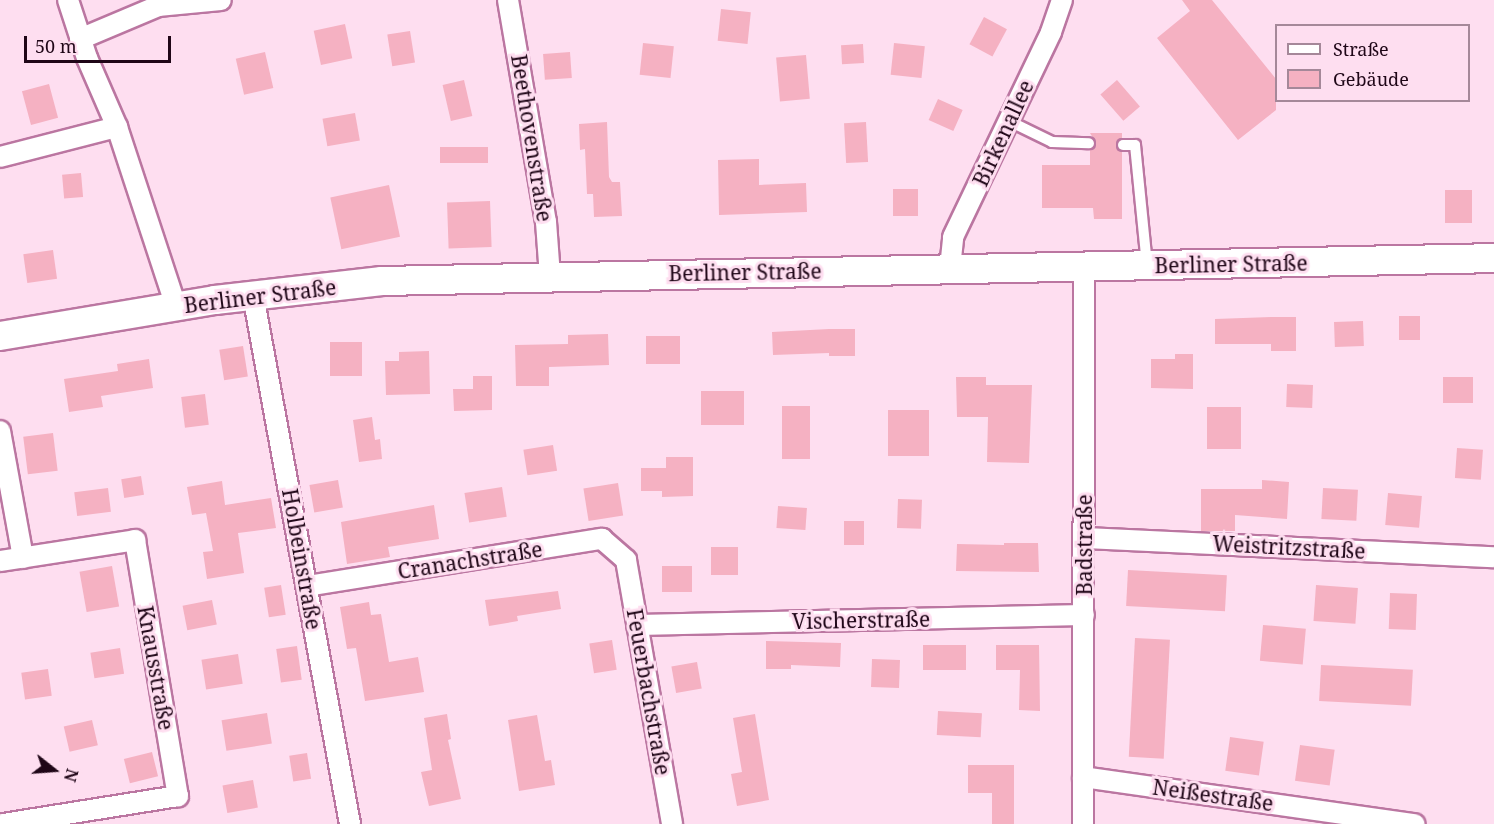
<!DOCTYPE html>
<html>
<head>
<meta charset="utf-8">
<style>
  body { margin:0 }
  #map { position:relative; width:1494px; height:824px; overflow:hidden; background:#fedef0; font-family:"Noto Serif",serif }
  div>[style] { position:absolute }
  [style*='--x'] { left:calc(var(--x)*1px); top:calc(var(--y)*1px); width:calc(var(--w)*1px); rotate:calc(var(--a)*1deg) }
  .building>* { inset:0; background:#f5b1c2; transform-origin:0 0 }
  .roads { filter:drop-shadow(2px 0 #bb76a1) drop-shadow(-2px 0 #bb76a1) drop-shadow(0 2px #bb76a1) drop-shadow(0 -2px #bb76a1) }
  .service>* { height:10px; margin:-5px; padding:0 5px; transform-origin:5px; border-radius:5px; background:#fff }
  .minor>* { height:20px; margin:-10px; padding:0 10px; transform-origin:10px; border-radius:10px; background:#fff }
  .secondary>* { height:28px; margin:-14px; padding:0 14px; transform-origin:14px; border-radius:14px; background:#fff }
  span { translate:-50% -50%; white-space:nowrap; text-align:center; line-height:1.15; -webkit-text-stroke:6px #fedef0; paint-order:stroke }
  .street-label { font-size:21px; color:#1f0617 }
  .legend { position:absolute; left:1275px; top:24px; width:195px; height:78px; box-sizing:border-box; background:#fedef0; border:2px solid #a58899; margin:0; padding:8px 10px; list-style:none; font-size:18px; color:#1f0617 }
  .legend li { display:flex; align-items:center; gap:12px; height:30px }
  .legend b { width:30px; border:2px solid #a58899 }
  .north { position:absolute; left:24px; top:740px; width:60px; height:60px; -webkit-text-stroke:4px #fedef0; paint-order:stroke; rotate:107deg; font-size:16px; font-weight:700; line-height:24px; text-align:center; color:#1f0617 }
  .north::after { content:''; display:block; margin:auto; width:21px; height:27px; background:#1f0617; clip-path:polygon(50% 0,100% 100%,50% 72%,0 100%) }
  .scale { position:absolute; left:24px; top:36px; width:147px; height:27px; box-sizing:border-box; border:3px solid #1f0617; border-top:0; padding-left:8px; font-size:18px; line-height:21px; white-space:nowrap; color:#1f0617; -webkit-text-stroke:4px #fedef0; paint-order:stroke }
</style>
</head>
<body>
<div id="map">
  <div class="building">
    <div style="clip-path:polygon(1182px 0,1212px 0,1276px 79px,1276px 110px,1238px 140px,1157px 38px,1190px 11px)"></div>
    <div style="left:721px;top:9px;width:30px;height:32px;rotate:6deg"></div>
    <div style="left:984px;top:17px;width:26px;height:31px;rotate:28deg"></div>
    <div style="left:345px;top:24px;width:35px;height:32px;rotate:78deg"></div>
    <div style="left:410px;top:31px;width:32px;height:23px;rotate:81deg"></div>
    <div style="left:643px;top:43px;width:31px;height:32px;rotate:6deg"></div>
    <div style="left:894px;top:43px;width:31px;height:32px;rotate:6deg"></div>
    <div style="left:863px;top:44px;width:19px;height:22px;rotate:87deg"></div>
    <div style="left:265px;top:52px;width:37px;height:30px;rotate:77deg"></div>
    <div style="left:570px;top:52px;width:26px;height:27px;rotate:86deg"></div>
    <div style="left:806px;top:55px;width:44px;height:30px;rotate:85deg"></div>
    <div style="left:464px;top:80px;width:37px;height:22px;rotate:77deg"></div>
    <div style="left:1117px;top:80px;width:35px;height:22px;rotate:49deg"></div>
    <div style="left:49px;top:84px;width:35px;height:28px;rotate:75deg"></div>
    <div style="left:938px;top:99px;width:27px;height:23px;rotate:24deg"></div>
    <div style="left:355px;top:113px;width:28px;height:33px;rotate:80deg"></div>
    <div style="clip-path:polygon(607px 122px,609px 177px,612px 182px,620px 182px,622px 216px,594px 217px,593px 194px,587px 194px,585px 149px,580px 150px,579px 124px)"></div>
    <div style="left:866px;top:122px;width:40px;height:22px;rotate:87deg"></div>
    <div style="clip-path:polygon(1090px 133px,1122px 133px,1122px 138px,1116px 144px,1122px 152px,1122px 219px,1094px 219px,1093px 208px,1042px 208px,1042px 165px,1090px 165px,1090px 150px,1096px 143px)"></div>
    <div style="left:488px;top:147px;width:16px;height:48px;rotate:90deg"></div>
    <div style="clip-path:polygon(759px 159px,759px 185px,806px 183px,807px 212px,719px 215px,718px 160px)"></div>
    <div style="left:81px;top:173px;width:24px;height:19px;rotate:85deg"></div>
    <div style="left:389px;top:185px;width:53px;height:60px;rotate:78deg"></div>
    <div style="left:893px;top:189px;width:25px;height:27px"></div>
    <div style="left:1445px;top:190px;width:27px;height:33px"></div>
    <div style="left:490px;top:201px;width:46px;height:43px;rotate:88deg"></div>
    <div style="left:53px;top:250px;width:29px;height:30px;rotate:82deg"></div>
    <div style="left:1399px;top:316px;width:21px;height:24px"></div>
    <div style="clip-path:polygon(1271px 317px,1296px 317px,1296px 351px,1271px 351px,1271px 344px,1215px 344px,1215px 319px)"></div>
    <div style="left:1363px;top:321px;width:25px;height:29px;rotate:88deg"></div>
    <div style="clip-path:polygon(829px 329px,855px 329px,855px 356px,829px 356px,829px 353px,773px 355px,772px 332px)"></div>
    <div style="clip-path:polygon(608px 334px,609px 365px,549px 367px,549px 386px,516px 386px,515px 345px,568px 344px,568px 335px)"></div>
    <div style="left:646px;top:336px;width:34px;height:28px"></div>
    <div style="left:330px;top:342px;width:32px;height:34px"></div>
    <div style="left:243px;top:346px;width:31px;height:24px;rotate:81deg"></div>
    <div style="clip-path:polygon(429px 351px,430px 394px,386px 395px,385px 361px,399px 361px,399px 352px)"></div>
    <div style="clip-path:polygon(1175px 354px,1193px 354px,1193px 389px,1151px 388px,1151px 359px,1175px 359px)"></div>
    <div style="clip-path:polygon(149px 359px,153px 388px,101px 396px,103px 407px,69px 412px,64px 379px,118px 371px,117px 364px)"></div>
    <div style="clip-path:polygon(473px 376px,492px 376px,492px 410px,454px 411px,453px 389px,473px 389px)"></div>
    <div style="clip-path:polygon(956px 377px,986px 377px,986px 385px,1032px 385px,1029px 463px,987px 462px,988px 417px,957px 417px)"></div>
    <div style="left:1473px;top:377px;width:26px;height:30px;rotate:90deg"></div>
    <div style="left:1287px;top:384px;width:26px;height:23px;rotate:2deg"></div>
    <div style="left:701px;top:391px;width:43px;height:34px"></div>
    <div style="left:205px;top:394px;width:31px;height:24px;rotate:83deg"></div>
    <div style="left:810px;top:406px;width:53px;height:28px;rotate:90deg"></div>
    <div style="left:1207px;top:407px;width:34px;height:42px"></div>
    <div style="left:888px;top:410px;width:41px;height:46px"></div>
    <div style="clip-path:polygon(372px 417px,375px 440px,380px 439px,382px 459px,359px 462px,353px 420px)"></div>
    <div style="left:53px;top:433px;width:38px;height:30px;rotate:83deg"></div>
    <div style="left:553px;top:445px;width:26px;height:30px;rotate:81deg"></div>
    <div style="left:1457px;top:448px;width:26px;height:30px;rotate:4deg"></div>
    <div style="clip-path:polygon(666px 457px,693px 457px,693px 496px,662px 497px,662px 491px,641px 491px,641px 468px,666px 468px)"></div>
    <div style="left:141px;top:476px;width:19px;height:20px;rotate:81deg"></div>
    <div style="left:338px;top:480px;width:28px;height:29px;rotate:80deg"></div>
    <div style="clip-path:polygon(1262px 480px,1289px 482px,1287px 519px,1235px 515px,1235px 531px,1201px 531px,1201px 489px,1262px 489px)"></div>
    <div style="clip-path:polygon(222px 481px,225px 505px,271px 498px,276px 528px,238px 533px,244px 573px,207px 579px,203px 552px,213px 551px,206px 513px,192px 515px,187px 487px)"></div>
    <div style="left:618px;top:483px;width:33px;height:35px;rotate:81deg"></div>
    <div style="left:502px;top:487px;width:30px;height:38px;rotate:81deg"></div>
    <div style="left:108px;top:488px;width:24px;height:34px;rotate:83deg"></div>
    <div style="left:1323px;top:488px;width:35px;height:31px;rotate:3deg"></div>
    <div style="left:1388px;top:493px;width:34px;height:32px;rotate:5deg"></div>
    <div style="left:898px;top:499px;width:24px;height:29px;rotate:2deg"></div>
    <div style="clip-path:polygon(434px 505px,439px 539px,388px 547px,390px 557px,347px 564px,341px 522px)"></div>
    <div style="left:778px;top:506px;width:29px;height:22px;rotate:4deg"></div>
    <div style="left:844px;top:521px;width:20px;height:24px"></div>
    <div style="clip-path:polygon(1004px 543px,1038px 543px,1039px 572px,956px 571px,957px 544px,1004px 545px)"></div>
    <div style="left:711px;top:547px;width:27px;height:28px"></div>
    <div style="left:112px;top:566px;width:41px;height:33px;rotate:80deg"></div>
    <div style="left:662px;top:566px;width:30px;height:26px"></div>
    <div style="left:1128px;top:570px;width:99px;height:36px;rotate:3deg"></div>
    <div style="left:281px;top:585px;width:30px;height:17px;rotate:81deg"></div>
    <div style="left:1316px;top:585px;width:42px;height:36px;rotate:4deg"></div>
    <div style="clip-path:polygon(558px 591px,561px 609px,517px 616px,518px 621px,489px 626px,485px 600px)"></div>
    <div style="left:1390px;top:593px;width:27px;height:36px;rotate:2deg"></div>
    <div style="left:212px;top:600px;width:25px;height:30px;rotate:79deg"></div>
    <div style="clip-path:polygon(369px 602px,371px 615px,381px 614px,389px 662px,418px 657px,424px 692px,365px 701px,356px 648px,347px 649px,340px 607px)"></div>
    <div style="left:1263px;top:625px;width:43px;height:36px;rotate:5deg"></div>
    <div style="left:1135px;top:638px;width:35px;height:119px;rotate:3deg"></div>
    <div style="left:612px;top:640px;width:30px;height:23px;rotate:81deg"></div>
    <div style="clip-path:polygon(766px 641px,841px 643px,840px 667px,791px 665px,791px 669px,766px 669px)"></div>
    <div style="left:923px;top:645px;width:43px;height:25px"></div>
    <div style="clip-path:polygon(996px 645px,1039px 645px,1040px 711px,1019px 710px,1020px 670px,996px 670px)"></div>
    <div style="left:297px;top:646px;width:34px;height:21px;rotate:82deg"></div>
    <div style="left:120px;top:648px;width:26px;height:30px;rotate:81deg"></div>
    <div style="left:238px;top:654px;width:30px;height:37px;rotate:81deg"></div>
    <div style="left:872px;top:659px;width:28px;height:28px;rotate:2deg"></div>
    <div style="left:697px;top:662px;width:27px;height:26px;rotate:80deg"></div>
    <div style="left:1321px;top:665px;width:92px;height:36px;rotate:3deg"></div>
    <div style="left:48px;top:669px;width:27px;height:27px;rotate:82deg"></div>
    <div style="left:938px;top:711px;width:44px;height:24px;rotate:3deg"></div>
    <div style="left:267px;top:713px;width:31px;height:46px;rotate:81deg"></div>
    <div style="clip-path:polygon(447px 714px,451px 739px,448px 740px,461px 799px,429px 806px,421px 772px,432px 770px,424px 718px)"></div>
    <div style="clip-path:polygon(755px 714px,769px 800px,737px 806px,731px 774px,742px 772px,733px 718px)"></div>
    <div style="clip-path:polygon(537px 715px,545px 761px,551px 760px,555px 785px,519px 791px,508px 720px)"></div>
    <div style="left:92px;top:720px;width:26px;height:29px;rotate:77deg"></div>
    <div style="left:1230px;top:737px;width:34px;height:34px;rotate:8deg"></div>
    <div style="left:1300px;top:745px;width:35px;height:36px;rotate:8deg"></div>
    <div style="left:152px;top:752px;width:25px;height:29px;rotate:76deg"></div>
    <div style="left:307px;top:753px;width:26px;height:18px;rotate:81deg"></div>
    <div style="clip-path:polygon(968px 765px,1014px 765px,1014px 824px,992px 824px,992px 793px,968px 793px)"></div>
    <div style="left:253px;top:780px;width:28px;height:31px;rotate:80deg"></div>
  </div>
  <div class="roads">
    <div class="service">
      <div style="--x:1009;--y:121;--w:48;--a:26"></div>
      <div style="--x:1052;--y:142;--w:37;--a:2"></div>
      <div style="--x:1123;--y:145;--w:12;--a:0"></div>
      <div style="--x:1135;--y:145;--w:121;--a:84.3"></div>
    </div>
    <div class="minor">
      <div style="--x:68;--y:0;--w:61;--a:71.9"></div>
      <div style="--x:87;--y:58;--w:75;--a:66.5"></div>
      <div style="--x:117;--y:127;--w:188;--a:71.8"></div>
      <div style="--x:508;--y:0;--w:225;--a:80.3"></div>
      <div style="--x:546;--y:222;--w:54;--a:85.8"></div>
      <div style="--x:80;--y:39;--w:85;--a:-22.9"></div>
      <div style="--x:158;--y:6;--w:63;--a:-5.4"></div>
      <div style="--x:0;--y:157;--w:121;--a:-14.4"></div>
      <div style="--x:950;--y:268;--w:31;--a:-84"></div>
      <div style="--x:953;--y:237;--w:227;--a:-64.4"></div>
      <div style="--x:1051;--y:32;--w:34;--a:-71"></div>
      <div style="--x:253;--y:295;--w:538;--a:79.61"></div>
      <div style="--x:0;--y:431;--w:129;--a:79.7"></div>
      <div style="--x:1085;--y:538;--w:409;--a:2.7"></div>
      <div style="--x:0;--y:561;--w:137;--a:-8.8"></div>
      <div style="--x:135;--y:540;--w:260;--a:80.5"></div>
      <div style="--x:178;--y:796;--w:177;--a:170.9"></div>
      <div style="--x:307;--y:586;--w:299;--a:-9.1"></div>
      <div style="--x:602;--y:539;--w:32;--a:41"></div>
      <div style="--x:626;--y:560;--w:268;--a:80.1"></div>
      <div style="--x:637;--y:625;--w:447;--a:-1.3"></div>
      <div style="--x:1083;--y:777;--w:335;--a:8.1"></div>
      <div style="--x:1083;--y:824;--w:558;--a:-89.9"></div>
    </div>
    <div class="secondary">
      <div style="--x:0;--y:336;--w:218;--a:-9.5"></div>
      <div style="--x:215;--y:300;--w:168;--a:-6.5"></div>
      <div style="--x:382;--y:281;--w:1112;--a:-1.18"></div>
    </div>
  </div>
  <div class="street-label">
    <span style="left:1003px;top:133px;rotate:-65deg">Birkenallee</span>
    <span style="left:532px;top:138px;rotate:81deg">Beethovenstraße</span>
    <span style="left:1231px;top:264px;rotate:-1deg">Berliner Straße</span>
    <span style="left:745px;top:272px;rotate:-1deg">Berliner Straße</span>
    <span style="left:260px;top:296px;rotate:-7deg">Berliner Straße</span>
    <span style="left:1084px;top:545px;rotate:-90deg">Badstraße</span>
    <span style="left:1289px;top:547px;rotate:3deg">Weistritzstraße</span>
    <span style="left:302px;top:559px;rotate:80deg">Holbeinstraße</span>
    <span style="left:470px;top:560px;rotate:-9deg">Cranachstraße</span>
    <span style="left:861px;top:620px;rotate:-1deg">Vischerstraße</span>
    <span style="left:156px;top:668px;rotate:80deg">Knausstraße</span>
    <span style="left:649px;top:692px;rotate:80deg">Feuerbachstraße</span>
    <span style="left:1213px;top:795px;rotate:8deg">Neißestraße</span>
  </div>
  <ul class="legend">
  <li><b style="height:8px;background:#fff"></b>Straße</li>
  <li><b style="height:16px;background:#f5b1c2"></b>Gebäude</li>
  </ul>
  <div class="north">N</div>
  <div class="scale">50 m</div>
</div>
</body>
</html>
